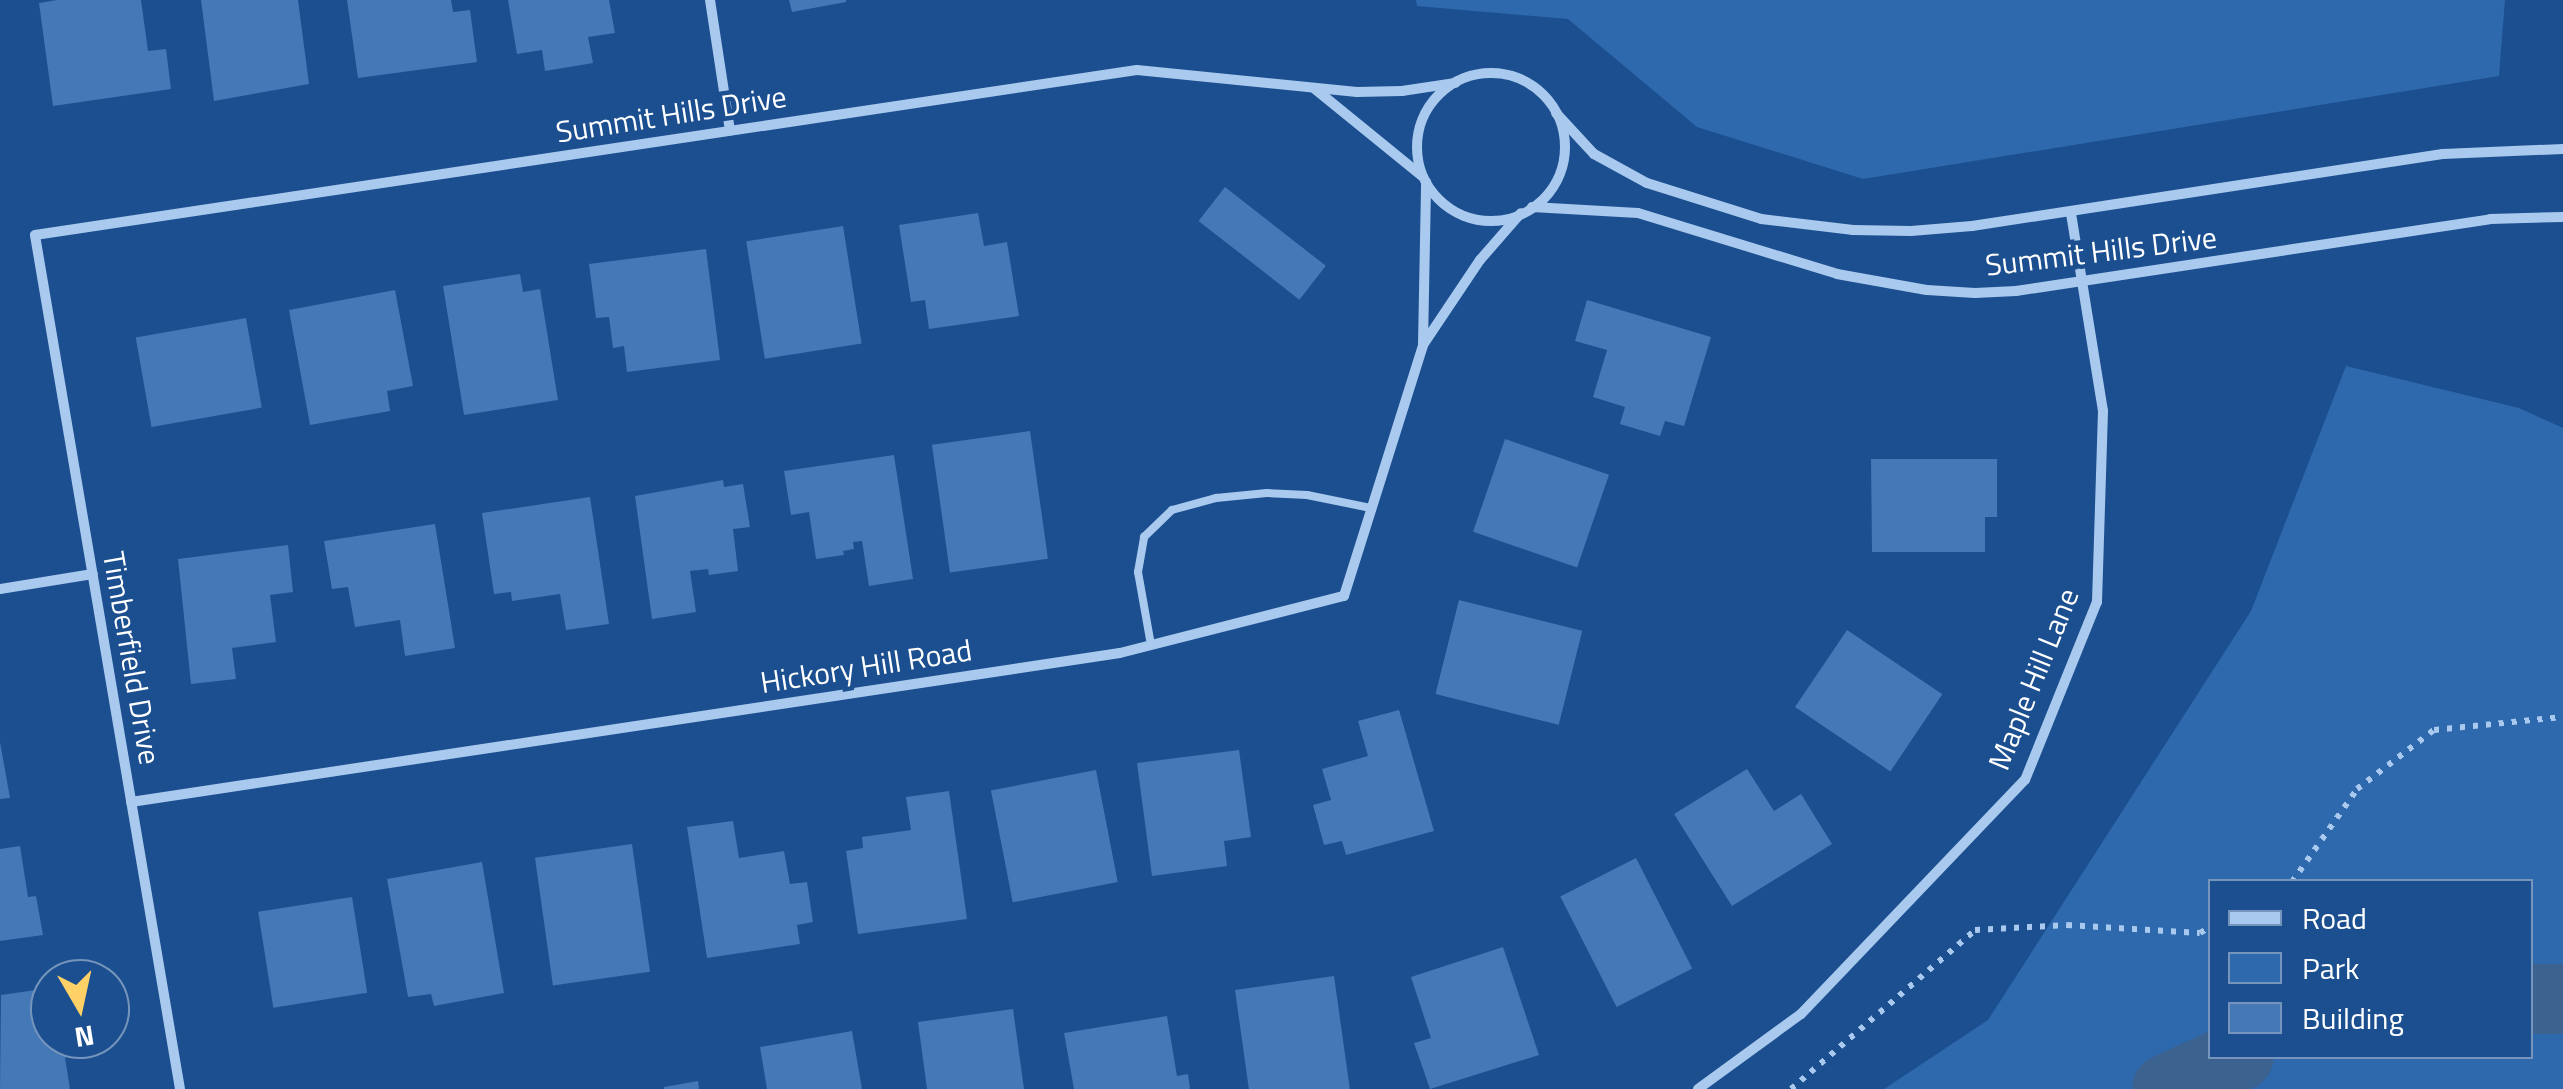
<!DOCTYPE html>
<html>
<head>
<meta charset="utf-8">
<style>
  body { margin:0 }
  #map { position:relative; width:2563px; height:1089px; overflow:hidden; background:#1b4f8f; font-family:"Titillium Web",sans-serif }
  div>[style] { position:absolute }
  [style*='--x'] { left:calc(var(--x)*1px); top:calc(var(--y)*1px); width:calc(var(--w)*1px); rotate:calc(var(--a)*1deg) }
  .green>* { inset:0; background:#2e69ad }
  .river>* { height:70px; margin:-35px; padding:0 35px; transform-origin:35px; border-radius:35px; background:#3c6290 }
  .building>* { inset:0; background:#4478b7; transform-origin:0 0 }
  .path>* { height:6px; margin-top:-3px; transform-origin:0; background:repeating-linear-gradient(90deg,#a9c9ee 0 5px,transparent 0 13px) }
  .lane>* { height:8px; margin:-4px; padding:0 4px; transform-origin:4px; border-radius:4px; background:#a9c9ee }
  .street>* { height:10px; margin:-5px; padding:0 5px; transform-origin:5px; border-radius:5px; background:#a9c9ee }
  .street>.ring { margin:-5px; padding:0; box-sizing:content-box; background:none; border:10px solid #a9c9ee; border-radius:50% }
  span { translate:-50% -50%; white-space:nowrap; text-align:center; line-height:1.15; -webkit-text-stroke:9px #1b4f8f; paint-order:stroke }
  .street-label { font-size:30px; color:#fff }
  .legend { position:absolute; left:2208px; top:879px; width:325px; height:180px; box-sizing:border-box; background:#1b4f8f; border:2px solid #7695bc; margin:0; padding:12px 18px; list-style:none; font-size:30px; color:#fff }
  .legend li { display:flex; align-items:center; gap:20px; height:50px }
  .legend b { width:50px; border:2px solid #7695bc }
  .north { position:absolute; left:30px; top:959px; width:100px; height:100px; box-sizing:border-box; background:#1b4f8f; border:2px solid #7695bc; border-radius:50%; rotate:171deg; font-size:28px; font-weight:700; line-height:40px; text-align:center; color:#fff }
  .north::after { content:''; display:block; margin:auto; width:35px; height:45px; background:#ffd166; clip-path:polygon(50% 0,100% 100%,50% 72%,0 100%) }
</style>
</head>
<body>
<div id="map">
  <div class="green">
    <div style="clip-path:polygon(1416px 0,2505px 0,2499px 76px,1863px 179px,1697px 127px,1568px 19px,1417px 6px)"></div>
    <div style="clip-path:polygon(evenodd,2346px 366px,2519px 408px,2563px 428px,2563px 1089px,1884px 1089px,1988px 1020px,2251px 611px,2346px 366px,2210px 882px,2530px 882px,2530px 1056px,2210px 1056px,2210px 882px)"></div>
  </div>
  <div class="river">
    <div style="--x:2530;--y:999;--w:33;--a:0"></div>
    <div style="--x:2167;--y:1089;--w:79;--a:-24.6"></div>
  </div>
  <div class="building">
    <div style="clip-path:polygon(57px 0,141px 0,148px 51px,166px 49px,171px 89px,53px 106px,39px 3px)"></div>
    <div style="clip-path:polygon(201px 0,298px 0,309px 84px,214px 101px)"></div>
    <div style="clip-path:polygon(347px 0,451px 0,453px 12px,470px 10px,477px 62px,358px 78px)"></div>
    <div style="clip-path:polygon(508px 0,609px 0,615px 33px,588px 37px,593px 63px,545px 71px,542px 50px,517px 54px)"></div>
    <div style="clip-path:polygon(789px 0,846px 0,846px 2px,792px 12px)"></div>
    <div style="left:1225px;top:187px;width:128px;height:43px;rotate:38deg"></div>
    <div style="clip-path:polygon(978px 213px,984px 246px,1007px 242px,1019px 316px,929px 329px,925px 300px,911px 302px,899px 225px)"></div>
    <div style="left:843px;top:226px;width:119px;height:98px;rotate:81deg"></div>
    <div style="clip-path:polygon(706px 249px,720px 360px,627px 372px,624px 346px,613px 348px,609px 317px,596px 318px,589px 264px)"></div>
    <div style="clip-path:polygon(520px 274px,523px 292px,540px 289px,558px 400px,464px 415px,443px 286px)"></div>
    <div style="clip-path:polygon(395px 290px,413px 386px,387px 391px,390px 411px,310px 425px,289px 310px)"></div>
    <div style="clip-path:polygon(1587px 300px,1711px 337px,1684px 426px,1665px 421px,1660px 436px,1620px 424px,1625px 407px,1593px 397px,1607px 350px,1575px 341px)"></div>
    <div style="left:246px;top:318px;width:91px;height:112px;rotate:80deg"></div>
    <div style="left:1030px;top:431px;width:129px;height:99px;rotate:82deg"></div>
    <div style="left:1505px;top:439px;width:110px;height:98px;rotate:19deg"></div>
    <div style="clip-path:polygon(894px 455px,913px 579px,869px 586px,862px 541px,853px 542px,854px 549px,843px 551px,844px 555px,816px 559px,809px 512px,791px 515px,784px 471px)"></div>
    <div style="clip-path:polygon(1871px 459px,1997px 459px,1997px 517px,1985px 517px,1985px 552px,1872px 552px)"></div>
    <div style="clip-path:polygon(723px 480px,724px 487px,743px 484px,750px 527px,733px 529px,738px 571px,709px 575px,708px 569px,690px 571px,696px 612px,652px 619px,635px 496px)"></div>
    <div style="clip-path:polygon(590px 497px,609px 624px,566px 630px,560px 594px,512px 601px,511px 592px,494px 594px,482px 513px)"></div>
    <div style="clip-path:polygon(435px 524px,455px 648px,405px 656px,400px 620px,355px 627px,348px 587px,332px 589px,324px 541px)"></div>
    <div style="clip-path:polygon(288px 545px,293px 592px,270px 595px,276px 642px,232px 648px,236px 679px,191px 684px,178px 559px)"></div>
    <div style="left:1459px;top:600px;width:127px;height:97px;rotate:14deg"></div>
    <div style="left:1847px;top:630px;width:115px;height:93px;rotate:34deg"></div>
    <div style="clip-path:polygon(1399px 710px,1434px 831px,1346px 855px,1342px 841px,1324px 845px,1313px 805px,1331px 800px,1322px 769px,1368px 756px,1358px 721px)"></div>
    <div style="clip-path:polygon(0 742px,10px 798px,0 799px)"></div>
    <div style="clip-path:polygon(1239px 750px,1251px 837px,1224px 841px,1227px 866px,1152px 876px,1137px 763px)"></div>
    <div style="clip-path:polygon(1747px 769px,1774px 811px,1801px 794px,1832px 844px,1732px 906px,1674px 814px)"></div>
    <div style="left:1096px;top:770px;width:114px;height:107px;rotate:79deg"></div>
    <div style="clip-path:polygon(949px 791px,967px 919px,858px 934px,846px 851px,863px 848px,862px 837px,911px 830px,906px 797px)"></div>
    <div style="clip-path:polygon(733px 821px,739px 858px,784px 851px,790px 884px,807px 882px,813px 922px,797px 925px,800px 944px,707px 958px,687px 827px)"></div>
    <div style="left:632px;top:844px;width:129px;height:98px;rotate:82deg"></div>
    <div style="clip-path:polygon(20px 846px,28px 897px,36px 896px,43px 935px,0 941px,0 849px)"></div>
    <div style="left:1636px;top:858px;width:124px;height:85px;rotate:63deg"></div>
    <div style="clip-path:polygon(482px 862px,504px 993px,434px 1006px,431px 994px,408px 997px,387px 879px)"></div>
    <div style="left:352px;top:897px;width:97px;height:95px;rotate:81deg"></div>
    <div style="clip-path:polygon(1503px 947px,1539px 1055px,1430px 1089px,1414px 1043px,1431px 1038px,1411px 977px)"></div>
    <div style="left:1334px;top:976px;width:114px;height:100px;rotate:82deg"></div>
    <div style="clip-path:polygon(50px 988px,50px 1039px,62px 1039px,70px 1089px,0 1089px,1px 995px)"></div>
    <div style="clip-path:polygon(1013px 1009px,1024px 1089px,927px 1089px,918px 1022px)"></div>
    <div style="clip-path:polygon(1167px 1016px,1177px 1076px,1188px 1074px,1190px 1089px,1074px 1089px,1064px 1033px)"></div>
    <div style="clip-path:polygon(852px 1031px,862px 1089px,767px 1089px,760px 1047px)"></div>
    <div style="clip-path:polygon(698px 1081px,699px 1089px,664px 1089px,664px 1087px)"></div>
  </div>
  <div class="path">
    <div style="--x:2292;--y:882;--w:113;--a:-55"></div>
    <div style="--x:2357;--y:789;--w:97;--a:-37.5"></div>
    <div style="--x:2434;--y:730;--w:130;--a:-5.8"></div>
    <div style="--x:1791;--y:1089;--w:243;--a:-40.8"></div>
    <div style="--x:1975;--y:930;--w:92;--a:-3.1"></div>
    <div style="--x:2067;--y:925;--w:133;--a:3.4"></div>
    <div style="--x:2200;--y:933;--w:12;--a:-31"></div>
  </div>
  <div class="lane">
    <div style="--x:1151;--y:645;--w:74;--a:-100.1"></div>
    <div style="--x:1138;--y:572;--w:36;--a:-80"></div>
    <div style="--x:1144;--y:537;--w:39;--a:-44"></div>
    <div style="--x:1172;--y:510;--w:46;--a:-15.3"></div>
    <div style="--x:1216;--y:498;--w:51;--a:-5.6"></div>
    <div style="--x:1267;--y:493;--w:40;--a:2.9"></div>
    <div style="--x:1307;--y:495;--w:65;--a:11.5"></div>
  </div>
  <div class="street">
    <div style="--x:710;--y:0;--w:132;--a:81.3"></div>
    <div class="ring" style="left:1417px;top:73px;width:138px;height:138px"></div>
    <div style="--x:1315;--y:89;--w:138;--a:39.1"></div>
    <div style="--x:1556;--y:113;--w:56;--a:47.2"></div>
    <div style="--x:1594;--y:154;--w:60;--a:28.7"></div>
    <div style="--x:1647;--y:183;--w:120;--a:17.5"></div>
    <div style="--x:1761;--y:219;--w:93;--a:6.8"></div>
    <div style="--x:1853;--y:230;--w:58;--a:1"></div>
    <div style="--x:1911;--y:231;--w:61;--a:-4.7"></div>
    <div style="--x:1972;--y:226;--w:476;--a:-8.7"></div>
    <div style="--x:2443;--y:154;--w:120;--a:-2.4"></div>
    <div style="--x:1532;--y:207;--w:106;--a:3.2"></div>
    <div style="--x:1638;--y:213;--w:208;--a:17"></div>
    <div style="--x:1837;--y:274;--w:91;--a:10.1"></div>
    <div style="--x:1927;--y:290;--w:48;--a:3.6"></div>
    <div style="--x:1975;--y:293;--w:41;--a:-2.8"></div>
    <div style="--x:2016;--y:291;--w:479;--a:-8.6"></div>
    <div style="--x:2490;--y:219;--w:73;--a:-1.6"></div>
    <div style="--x:1423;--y:344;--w:162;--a:-88.9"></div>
    <div style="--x:0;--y:589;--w:94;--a:-9.2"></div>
    <div style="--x:131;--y:802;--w:1000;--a:-8.57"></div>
    <div style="--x:1120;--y:653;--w:231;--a:-14.3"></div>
    <div style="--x:1344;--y:596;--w:263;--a:-72.5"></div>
    <div style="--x:1423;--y:345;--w:102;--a:-56.2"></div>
    <div style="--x:1480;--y:260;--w:62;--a:-48.9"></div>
    <div style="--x:180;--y:1089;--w:866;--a:-99.64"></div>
    <div style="--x:35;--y:235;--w:1114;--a:-8.52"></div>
    <div style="--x:1137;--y:70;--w:221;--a:5.7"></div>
    <div style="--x:1357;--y:92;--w:45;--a:-1.3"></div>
    <div style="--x:1402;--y:91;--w:54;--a:-8.6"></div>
    <div style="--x:1698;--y:1089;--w:127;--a:-36.1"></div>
    <div style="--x:1801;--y:1014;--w:324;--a:-46.3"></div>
    <div style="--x:2025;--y:780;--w:192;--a:-68"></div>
    <div style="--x:2097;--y:602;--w:191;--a:-88.2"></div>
    <div style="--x:2103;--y:411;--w:201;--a:-99.2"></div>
  </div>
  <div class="street-label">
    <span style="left:671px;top:114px;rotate:-9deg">Summit Hills Drive</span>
    <span style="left:2101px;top:251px;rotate:-7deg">Summit Hills Drive</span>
    <span style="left:132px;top:658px;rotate:80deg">Timberfield Drive</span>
    <span style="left:866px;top:666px;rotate:-9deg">Hickory Hill Road</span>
    <span style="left:2033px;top:679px;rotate:-68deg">Maple Hill Lane</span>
  </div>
  <ul class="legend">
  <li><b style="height:12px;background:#a9c9ee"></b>Road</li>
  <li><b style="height:28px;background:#2e69ad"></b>Park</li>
  <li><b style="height:28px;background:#4478b7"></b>Building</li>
  </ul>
  <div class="north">N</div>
</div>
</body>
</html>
